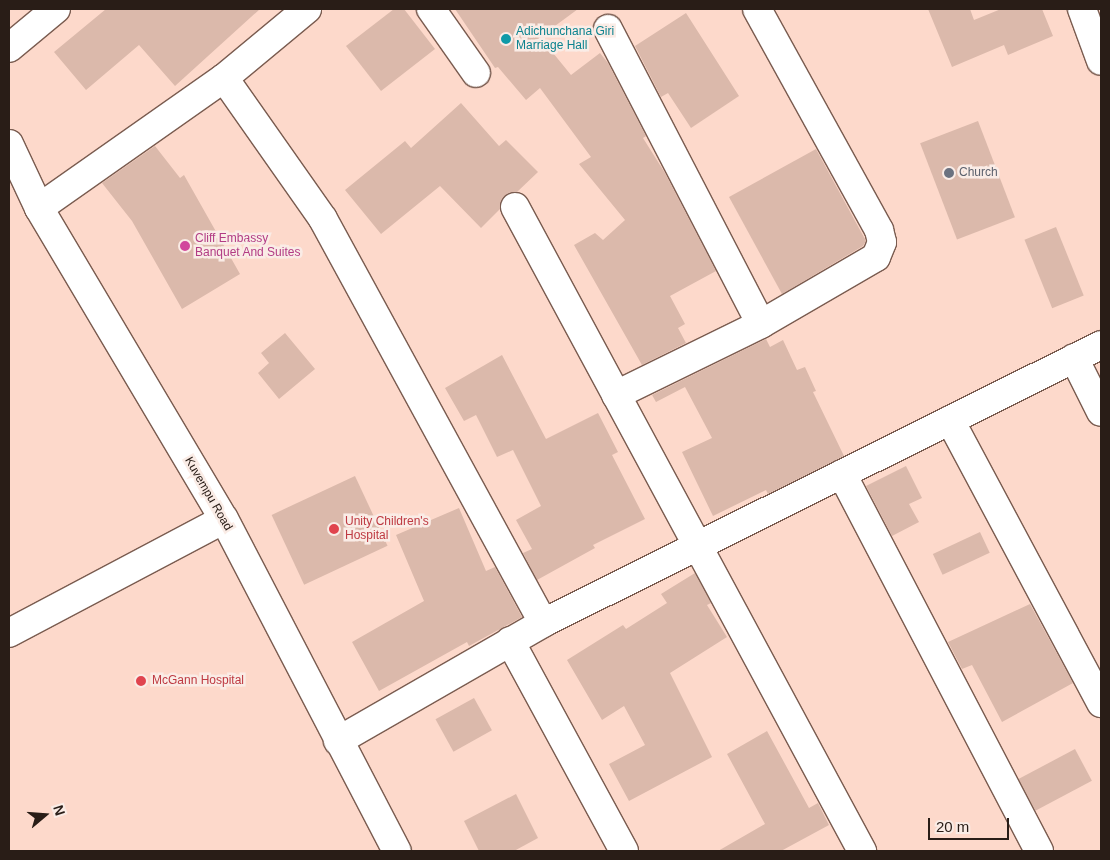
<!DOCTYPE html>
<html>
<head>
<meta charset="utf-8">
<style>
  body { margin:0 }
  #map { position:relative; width:1110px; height:860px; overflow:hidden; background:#fdd9cb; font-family:Arial,sans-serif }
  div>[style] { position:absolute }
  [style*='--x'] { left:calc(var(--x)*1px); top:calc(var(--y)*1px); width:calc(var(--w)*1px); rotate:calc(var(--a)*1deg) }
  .building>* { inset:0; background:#dbb9ab; transform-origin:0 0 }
  .roads { filter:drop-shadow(1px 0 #7a5c50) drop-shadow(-1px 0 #7a5c50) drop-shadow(0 1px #7a5c50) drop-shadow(0 -1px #7a5c50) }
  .minor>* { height:28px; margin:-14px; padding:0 14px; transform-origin:14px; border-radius:14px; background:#fff }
  .secondary>* { height:28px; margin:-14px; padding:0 14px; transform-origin:14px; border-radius:14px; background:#fff }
  .dots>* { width:14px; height:14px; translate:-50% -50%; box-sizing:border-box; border:2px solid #faece6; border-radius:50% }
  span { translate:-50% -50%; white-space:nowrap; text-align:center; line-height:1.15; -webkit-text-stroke:5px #faece6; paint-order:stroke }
  .culture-label { font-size:12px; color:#0d838f }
  .left { translate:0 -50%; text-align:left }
  .worship-label { font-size:12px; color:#5b616d }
  .hotel-label { font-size:12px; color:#b23c85 }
  .street-label { font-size:12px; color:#291d17 }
  .health-label { font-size:12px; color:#be3a42 }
  .frame { position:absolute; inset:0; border:10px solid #291d17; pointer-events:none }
  .north { position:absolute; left:20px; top:790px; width:50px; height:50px; -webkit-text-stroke:4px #faece6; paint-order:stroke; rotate:72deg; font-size:14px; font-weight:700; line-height:20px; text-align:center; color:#291d17 }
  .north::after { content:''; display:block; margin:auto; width:18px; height:22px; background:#291d17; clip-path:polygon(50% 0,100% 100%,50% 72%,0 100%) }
  .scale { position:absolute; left:928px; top:818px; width:81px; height:22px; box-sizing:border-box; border:2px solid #291d17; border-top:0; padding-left:6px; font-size:15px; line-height:18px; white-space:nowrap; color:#291d17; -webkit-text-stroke:4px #faece6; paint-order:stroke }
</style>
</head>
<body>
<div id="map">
  <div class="building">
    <div style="clip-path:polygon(106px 9px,260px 9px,175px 86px,139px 45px,86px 90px,54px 52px)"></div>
    <div style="clip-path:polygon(394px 9px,404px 9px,435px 49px,381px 91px,346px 46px)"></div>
    <div style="clip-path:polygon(455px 9px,578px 9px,540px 37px,571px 75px,600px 53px,608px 63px,646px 136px,643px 138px,665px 173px,716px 271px,670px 296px,685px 324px,678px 328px,686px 343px,642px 365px,574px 245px,595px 233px,603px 240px,625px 220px,579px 164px,591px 157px,540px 88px,526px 100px,498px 67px,495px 68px)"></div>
    <div style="clip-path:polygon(928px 9px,970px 9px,974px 20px,1001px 9px,1042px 9px,1053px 36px,1008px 55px,1004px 45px,952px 67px)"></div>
    <div style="clip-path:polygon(686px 13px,739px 96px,691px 128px,668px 93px,661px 97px,635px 46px)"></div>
    <div style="clip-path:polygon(461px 103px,499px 146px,506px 140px,538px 172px,517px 192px,508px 193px,502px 198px,500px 209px,481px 228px,440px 186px,381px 234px,345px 190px,405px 141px,411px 148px)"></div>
    <div style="left:978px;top:121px;width:103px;height:62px;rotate:69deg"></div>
    <div style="clip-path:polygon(155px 146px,180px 178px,184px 175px,240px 274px,182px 309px,132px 221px,102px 183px)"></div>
    <div style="clip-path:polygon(816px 149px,866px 241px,863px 246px,782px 294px,729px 197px)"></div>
    <div style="left:1056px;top:227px;width:74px;height:34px;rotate:68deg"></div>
    <div style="clip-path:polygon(285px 333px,315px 369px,279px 399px,258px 373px,269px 363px,261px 353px)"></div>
    <div style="clip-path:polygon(766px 339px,770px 347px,783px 340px,797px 370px,805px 367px,816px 391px,813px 392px,844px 456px,768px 494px,766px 490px,713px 516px,682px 452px,712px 438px,685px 387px,656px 402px,652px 395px)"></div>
    <div style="clip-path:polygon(502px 355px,546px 439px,598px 413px,618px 452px,612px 455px,645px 519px,593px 545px,595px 548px,537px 580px,523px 553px,532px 549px,516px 520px,541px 506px,513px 450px,497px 457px,476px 415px,464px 421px,445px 388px)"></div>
    <div style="clip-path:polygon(906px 466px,922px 498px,909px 504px,919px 522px,892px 536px,866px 486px)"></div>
    <div style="left:355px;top:476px;width:77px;height:92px;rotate:65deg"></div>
    <div style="clip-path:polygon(459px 508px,486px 571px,495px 567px,522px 617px,469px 646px,467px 642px,379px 691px,352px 642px,424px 601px,396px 535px)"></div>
    <div style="left:980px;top:532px;width:23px;height:52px;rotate:65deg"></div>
    <div style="clip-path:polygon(695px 573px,711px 603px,707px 605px,727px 637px,670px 673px,712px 757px,629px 801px,609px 764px,645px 745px,624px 706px,602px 720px,567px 660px,623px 625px,626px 629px,667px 603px,661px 594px)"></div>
    <div style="clip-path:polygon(1030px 604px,1073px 683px,1002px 722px,972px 665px,962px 669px,948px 642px)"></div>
    <div style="left:474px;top:698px;width:37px;height:44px;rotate:61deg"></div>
    <div style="clip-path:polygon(767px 731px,809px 808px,818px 803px,829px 825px,781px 851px,718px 851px,765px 824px,727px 754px)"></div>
    <div style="left:1075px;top:749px;width:36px;height:64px;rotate:62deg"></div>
    <div style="clip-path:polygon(516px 794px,538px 838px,514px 851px,479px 851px,464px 821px)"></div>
  </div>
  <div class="roads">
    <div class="minor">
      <div style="--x:431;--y:9;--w:78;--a:54.9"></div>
      <div style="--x:1082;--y:9;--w:55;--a:69.9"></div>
      <div style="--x:608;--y:29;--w:332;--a:62.6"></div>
      <div style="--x:224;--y:78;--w:172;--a:54.9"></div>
      <div style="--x:323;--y:219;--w:460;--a:61.4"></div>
      <div style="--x:515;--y:207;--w:732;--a:61.68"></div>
      <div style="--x:39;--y:208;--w:226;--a:-35.1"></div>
      <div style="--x:224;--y:78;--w:108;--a:-39.7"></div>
      <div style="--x:1074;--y:358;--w:60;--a:63.4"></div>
      <div style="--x:616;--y:395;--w:161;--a:-26.1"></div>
      <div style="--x:761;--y:324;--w:133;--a:-30.2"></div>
      <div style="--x:876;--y:257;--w:16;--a:-68"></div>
      <div style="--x:882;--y:242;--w:12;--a:-104"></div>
      <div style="--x:879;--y:230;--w:252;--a:-118.9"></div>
      <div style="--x:950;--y:420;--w:321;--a:61.9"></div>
      <div style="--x:842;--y:474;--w:425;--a:62.4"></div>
      <div style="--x:9;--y:633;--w:243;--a:-27.9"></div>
      <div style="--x:510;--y:641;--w:239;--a:61.5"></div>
      <div style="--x:338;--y:741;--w:237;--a:-29.9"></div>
      <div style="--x:543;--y:623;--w:623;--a:-26.48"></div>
    </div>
    <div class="secondary">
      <div style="--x:9;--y:48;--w:61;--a:-39.7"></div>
      <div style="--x:9;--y:144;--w:71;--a:64.9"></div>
      <div style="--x:39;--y:208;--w:362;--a:59.3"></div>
      <div style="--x:224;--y:519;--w:374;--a:62.5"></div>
    </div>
  </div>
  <div class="dots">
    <div style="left:506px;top:39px;background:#0f9aa8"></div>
    <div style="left:949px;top:173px;background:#6b7280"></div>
    <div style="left:185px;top:246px;background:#d1479c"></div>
    <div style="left:334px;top:529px;background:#e0444e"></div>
    <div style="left:141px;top:681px;background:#e0444e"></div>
  </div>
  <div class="culture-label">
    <span class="left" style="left:516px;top:39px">Adichunchana Giri<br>Marriage Hall</span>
  </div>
  <div class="worship-label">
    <span class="left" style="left:959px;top:173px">Church</span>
  </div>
  <div class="hotel-label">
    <span class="left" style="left:195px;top:246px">Cliff Embassy<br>Banquet And Suites</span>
  </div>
  <div class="street-label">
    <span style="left:208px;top:494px;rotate:60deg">Kuvempu Road</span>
  </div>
  <div class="health-label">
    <span class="left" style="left:345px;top:529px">Unity Children's<br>Hospital</span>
    <span class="left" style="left:152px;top:681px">McGann Hospital</span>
  </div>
  <div class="frame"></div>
  <div class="north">N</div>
  <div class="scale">20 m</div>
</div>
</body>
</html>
